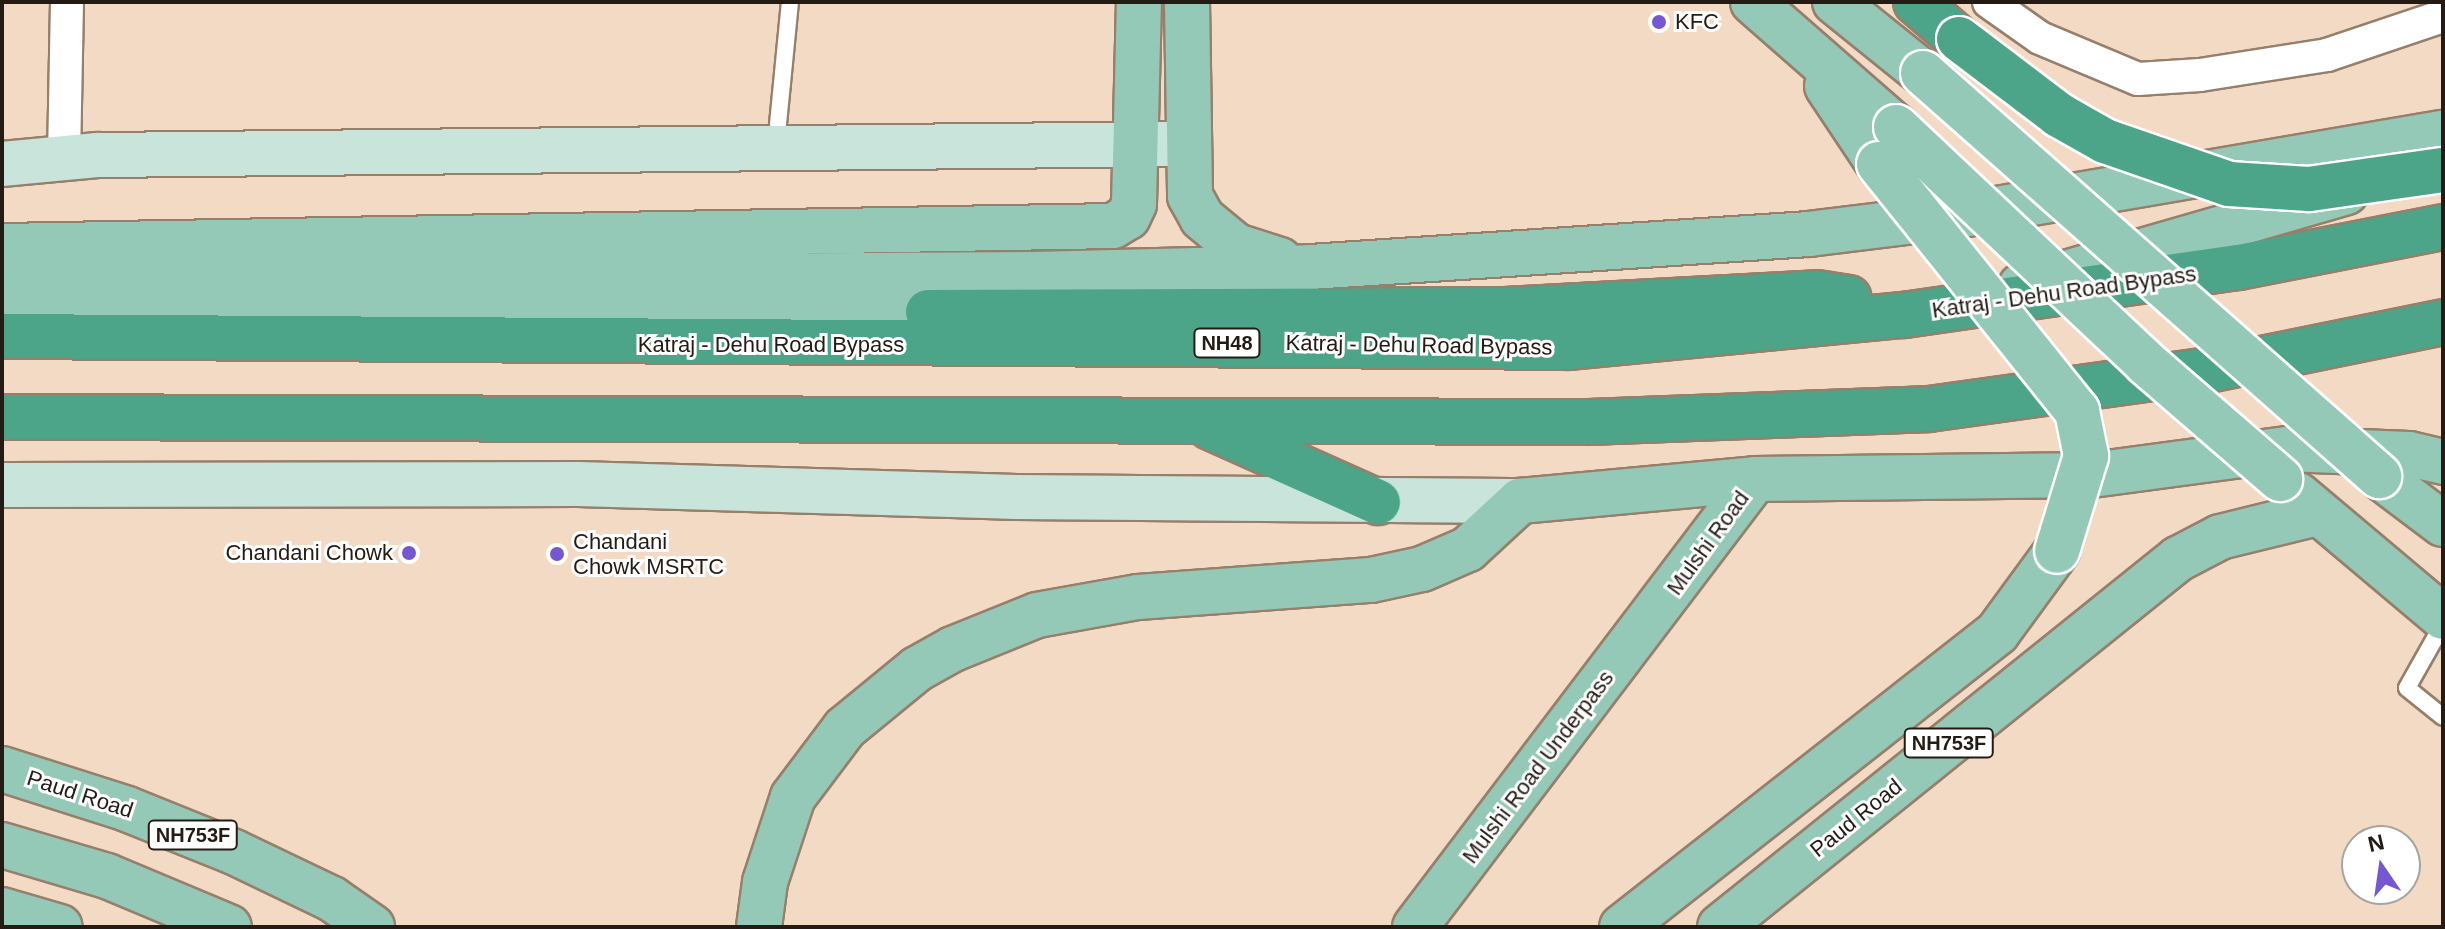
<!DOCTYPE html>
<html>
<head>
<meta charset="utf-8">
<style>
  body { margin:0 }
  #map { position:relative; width:2445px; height:929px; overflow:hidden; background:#f3dac5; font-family:Helvetica,sans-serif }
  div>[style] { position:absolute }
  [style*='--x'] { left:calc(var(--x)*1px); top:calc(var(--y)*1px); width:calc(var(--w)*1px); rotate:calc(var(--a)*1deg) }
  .roads { filter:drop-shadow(2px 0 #967f6b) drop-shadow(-2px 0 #967f6b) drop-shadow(0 2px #967f6b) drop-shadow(0 -2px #967f6b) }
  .lane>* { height:16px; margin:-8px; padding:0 8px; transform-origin:8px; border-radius:8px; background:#fff }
  .street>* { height:32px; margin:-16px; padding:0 16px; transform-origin:16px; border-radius:16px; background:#fff }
  .secondary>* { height:44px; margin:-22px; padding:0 22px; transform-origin:22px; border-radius:22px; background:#c9e4db }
  .primary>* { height:44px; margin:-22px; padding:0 22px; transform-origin:22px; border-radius:22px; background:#94c9b8 }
  .highway>* { height:44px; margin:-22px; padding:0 22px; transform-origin:22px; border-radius:22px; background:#4ca588 }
  .bridges { filter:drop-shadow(2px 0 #fff) drop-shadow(-2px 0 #fff) drop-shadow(0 2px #fff) drop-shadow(0 -2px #fff) }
  .primary-bridge>* { height:44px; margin:-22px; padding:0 22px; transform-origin:22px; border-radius:22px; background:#94c9b8 }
  .highway-bridge>* { height:44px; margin:-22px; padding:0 22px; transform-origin:22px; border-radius:22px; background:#4ca588 }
  .dots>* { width:22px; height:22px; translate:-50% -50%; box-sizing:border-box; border:4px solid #fff; border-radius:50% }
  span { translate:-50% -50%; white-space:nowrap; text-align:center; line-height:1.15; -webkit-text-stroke:6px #fff; paint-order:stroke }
  .shield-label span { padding:2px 6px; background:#fff; border:2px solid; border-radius:6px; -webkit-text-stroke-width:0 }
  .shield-label { font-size:20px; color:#241b14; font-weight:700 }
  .poi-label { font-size:22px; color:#241b14 }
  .left { translate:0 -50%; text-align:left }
  .right { translate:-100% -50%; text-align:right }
  .street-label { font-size:22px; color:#241b14 }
  .frame { position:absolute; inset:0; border:4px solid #241b14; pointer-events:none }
  .north { position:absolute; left:2341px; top:825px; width:80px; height:80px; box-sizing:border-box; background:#fff; border:2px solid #a7a4a1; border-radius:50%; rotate:347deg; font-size:22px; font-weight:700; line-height:32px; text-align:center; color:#241b14 }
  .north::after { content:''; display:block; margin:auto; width:28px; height:36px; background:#7557d1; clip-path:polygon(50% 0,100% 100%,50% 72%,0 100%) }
</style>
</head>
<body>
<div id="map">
  <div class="roads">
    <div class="lane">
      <div style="--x:778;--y:124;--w:123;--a:-84.4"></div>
      <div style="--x:2443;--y:624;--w:73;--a:119.4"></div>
      <div style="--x:2407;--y:688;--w:46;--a:38.9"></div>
    </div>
    <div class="street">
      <div style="--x:1989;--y:2;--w:62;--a:35.2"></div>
      <div style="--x:2040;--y:38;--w:106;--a:22.7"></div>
      <div style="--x:2138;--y:79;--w:62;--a:-3.7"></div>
      <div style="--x:2200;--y:75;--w:129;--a:-8.9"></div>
      <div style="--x:2327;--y:55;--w:122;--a:-18.6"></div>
      <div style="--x:64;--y:158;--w:156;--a:-88.9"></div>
    </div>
    <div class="secondary">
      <div style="--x:2;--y:164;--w:95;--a:-5.4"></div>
      <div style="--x:97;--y:155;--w:1090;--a:-0.58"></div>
      <div style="--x:2;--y:485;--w:576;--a:-0.1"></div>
      <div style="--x:578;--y:484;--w:439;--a:1.7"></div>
      <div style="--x:1017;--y:497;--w:503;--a:0.46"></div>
    </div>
    <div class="primary">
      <div style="--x:1187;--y:2;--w:194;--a:89.1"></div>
      <div style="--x:1190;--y:196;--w:25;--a:61"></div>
      <div style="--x:1202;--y:218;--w:44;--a:39.5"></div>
      <div style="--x:1236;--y:246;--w:46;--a:17.7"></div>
      <div style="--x:1753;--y:2;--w:190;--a:41.2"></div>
      <div style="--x:1835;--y:2;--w:113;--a:38.9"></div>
      <div style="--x:1827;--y:86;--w:94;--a:56.3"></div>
      <div style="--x:2;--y:246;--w:1111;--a:-1.03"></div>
      <div style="--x:1113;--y:226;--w:17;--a:-31"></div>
      <div style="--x:1128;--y:217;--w:14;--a:-65"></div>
      <div style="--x:1134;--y:204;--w:202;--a:-88.6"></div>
      <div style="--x:2;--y:274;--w:158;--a:1.8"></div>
      <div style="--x:160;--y:279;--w:873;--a:-0.33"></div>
      <div style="--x:1033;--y:274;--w:277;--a:-1.4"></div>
      <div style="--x:1310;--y:267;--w:500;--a:-3.78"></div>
      <div style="--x:1809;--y:234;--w:148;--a:-7"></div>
      <div style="--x:1956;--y:216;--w:494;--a:-9.7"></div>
      <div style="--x:2021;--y:286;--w:338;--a:-16.1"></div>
      <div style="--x:2;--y:308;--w:926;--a:0.25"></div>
      <div style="--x:2379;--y:476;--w:80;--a:36.9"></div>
      <div style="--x:2298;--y:495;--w:189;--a:40.1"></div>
      <div style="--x:2;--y:769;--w:131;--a:17.7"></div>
      <div style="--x:127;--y:809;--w:115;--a:21.9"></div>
      <div style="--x:234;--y:852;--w:109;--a:25.6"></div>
      <div style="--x:332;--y:899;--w:49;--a:35"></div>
      <div style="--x:2;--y:845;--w:109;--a:16.4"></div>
      <div style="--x:107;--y:876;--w:132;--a:22.7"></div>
      <div style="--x:2;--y:910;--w:60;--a:16.3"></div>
      <div style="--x:759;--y:927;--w:45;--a:-82.4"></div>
      <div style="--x:765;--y:882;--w:89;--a:-71.8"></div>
      <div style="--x:793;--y:797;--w:86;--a:-53"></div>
      <div style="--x:845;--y:728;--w:93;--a:-39.3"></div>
      <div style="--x:917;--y:669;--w:41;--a:-29.1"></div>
      <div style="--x:953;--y:649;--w:91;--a:-22"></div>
      <div style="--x:1037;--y:615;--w:103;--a:-10.1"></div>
      <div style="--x:1138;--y:597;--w:234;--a:-4.2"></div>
      <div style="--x:1371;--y:580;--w:52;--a:-12.2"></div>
      <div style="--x:1422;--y:569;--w:50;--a:-23.5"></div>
      <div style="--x:1468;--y:549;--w:71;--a:-42.7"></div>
      <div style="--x:1520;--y:501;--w:236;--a:-5.3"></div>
      <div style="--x:1755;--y:479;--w:337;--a:-0.7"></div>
      <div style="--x:2092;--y:475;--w:198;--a:-7.6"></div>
      <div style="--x:2288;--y:449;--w:121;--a:2.4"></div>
      <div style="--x:2409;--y:454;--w:35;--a:13"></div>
      <div style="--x:1415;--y:927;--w:562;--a:-52.8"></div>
      <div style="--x:1622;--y:927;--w:477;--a:-38.1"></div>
      <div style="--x:1997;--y:633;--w:102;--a:-53.8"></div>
      <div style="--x:1720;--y:927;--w:588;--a:-38.78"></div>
      <div style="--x:2178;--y:559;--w:47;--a:-27.6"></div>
      <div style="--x:2220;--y:537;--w:101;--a:-13.8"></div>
    </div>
    <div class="highway">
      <div style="--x:1916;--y:2;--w:57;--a:40.7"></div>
      <div style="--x:928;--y:312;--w:577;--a:-0.2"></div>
      <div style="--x:1505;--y:310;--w:312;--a:-3.1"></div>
      <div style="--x:1817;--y:293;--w:32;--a:9"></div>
      <div style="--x:2;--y:336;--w:1567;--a:0.4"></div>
      <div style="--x:1569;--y:347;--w:337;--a:-5.5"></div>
      <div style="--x:1904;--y:315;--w:338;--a:-8.2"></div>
      <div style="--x:2239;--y:267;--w:208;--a:-11.1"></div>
      <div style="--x:2;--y:417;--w:1589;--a:0.18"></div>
      <div style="--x:1591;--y:422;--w:338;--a:-2.2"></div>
      <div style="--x:1929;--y:409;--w:277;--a:-7.9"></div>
      <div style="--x:2203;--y:371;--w:245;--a:-11.5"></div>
      <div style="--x:1210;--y:427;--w:184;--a:24.1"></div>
    </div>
  </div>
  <div class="bridges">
    <div class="primary-bridge">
      <div style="--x:1923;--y:73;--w:609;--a:41.47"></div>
      <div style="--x:1896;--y:127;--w:342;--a:43.3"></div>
      <div style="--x:2145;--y:362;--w:179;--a:40.9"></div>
      <div style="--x:1879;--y:164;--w:317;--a:51.3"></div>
      <div style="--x:2077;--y:411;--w:46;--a:78.7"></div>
      <div style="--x:2086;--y:456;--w:99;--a:107"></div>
    </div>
    <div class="highway-bridge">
      <div style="--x:1959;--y:39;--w:126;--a:37.2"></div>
      <div style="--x:2059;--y:115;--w:53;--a:29.5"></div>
      <div style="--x:2105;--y:141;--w:131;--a:19.1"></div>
      <div style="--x:2229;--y:184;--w:80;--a:3.6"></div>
      <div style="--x:2309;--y:189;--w:135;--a:-8.1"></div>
    </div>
  </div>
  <div class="dots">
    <div style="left:1659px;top:22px;background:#7557d1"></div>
    <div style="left:409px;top:553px;background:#7557d1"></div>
    <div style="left:557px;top:554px;background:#7557d1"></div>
  </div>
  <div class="shield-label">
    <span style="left:1227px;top:343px">NH48</span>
    <span style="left:1949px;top:743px">NH753F</span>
    <span style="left:193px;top:835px">NH753F</span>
  </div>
  <div class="poi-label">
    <span class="left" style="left:1675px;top:22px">KFC</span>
    <span class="left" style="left:573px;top:554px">Chandani<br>Chowk MSRTC</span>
    <span class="right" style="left:393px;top:553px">Chandani Chowk</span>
  </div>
  <div class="street-label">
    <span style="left:2064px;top:292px;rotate:-8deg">Katraj - Dehu Road Bypass</span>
    <span style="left:771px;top:345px">Katraj - Dehu Road Bypass</span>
    <span style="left:1419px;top:345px;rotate:1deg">Katraj - Dehu Road Bypass</span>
    <span style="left:1708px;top:543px;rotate:-54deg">Mulshi Road</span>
    <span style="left:1538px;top:767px;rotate:-53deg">Mulshi Road Underpass</span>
    <span style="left:80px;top:794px;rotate:18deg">Paud Road</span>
    <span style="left:1856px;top:818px;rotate:-39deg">Paud Road</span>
  </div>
  <div class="frame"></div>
  <div class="north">N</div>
</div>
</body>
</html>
